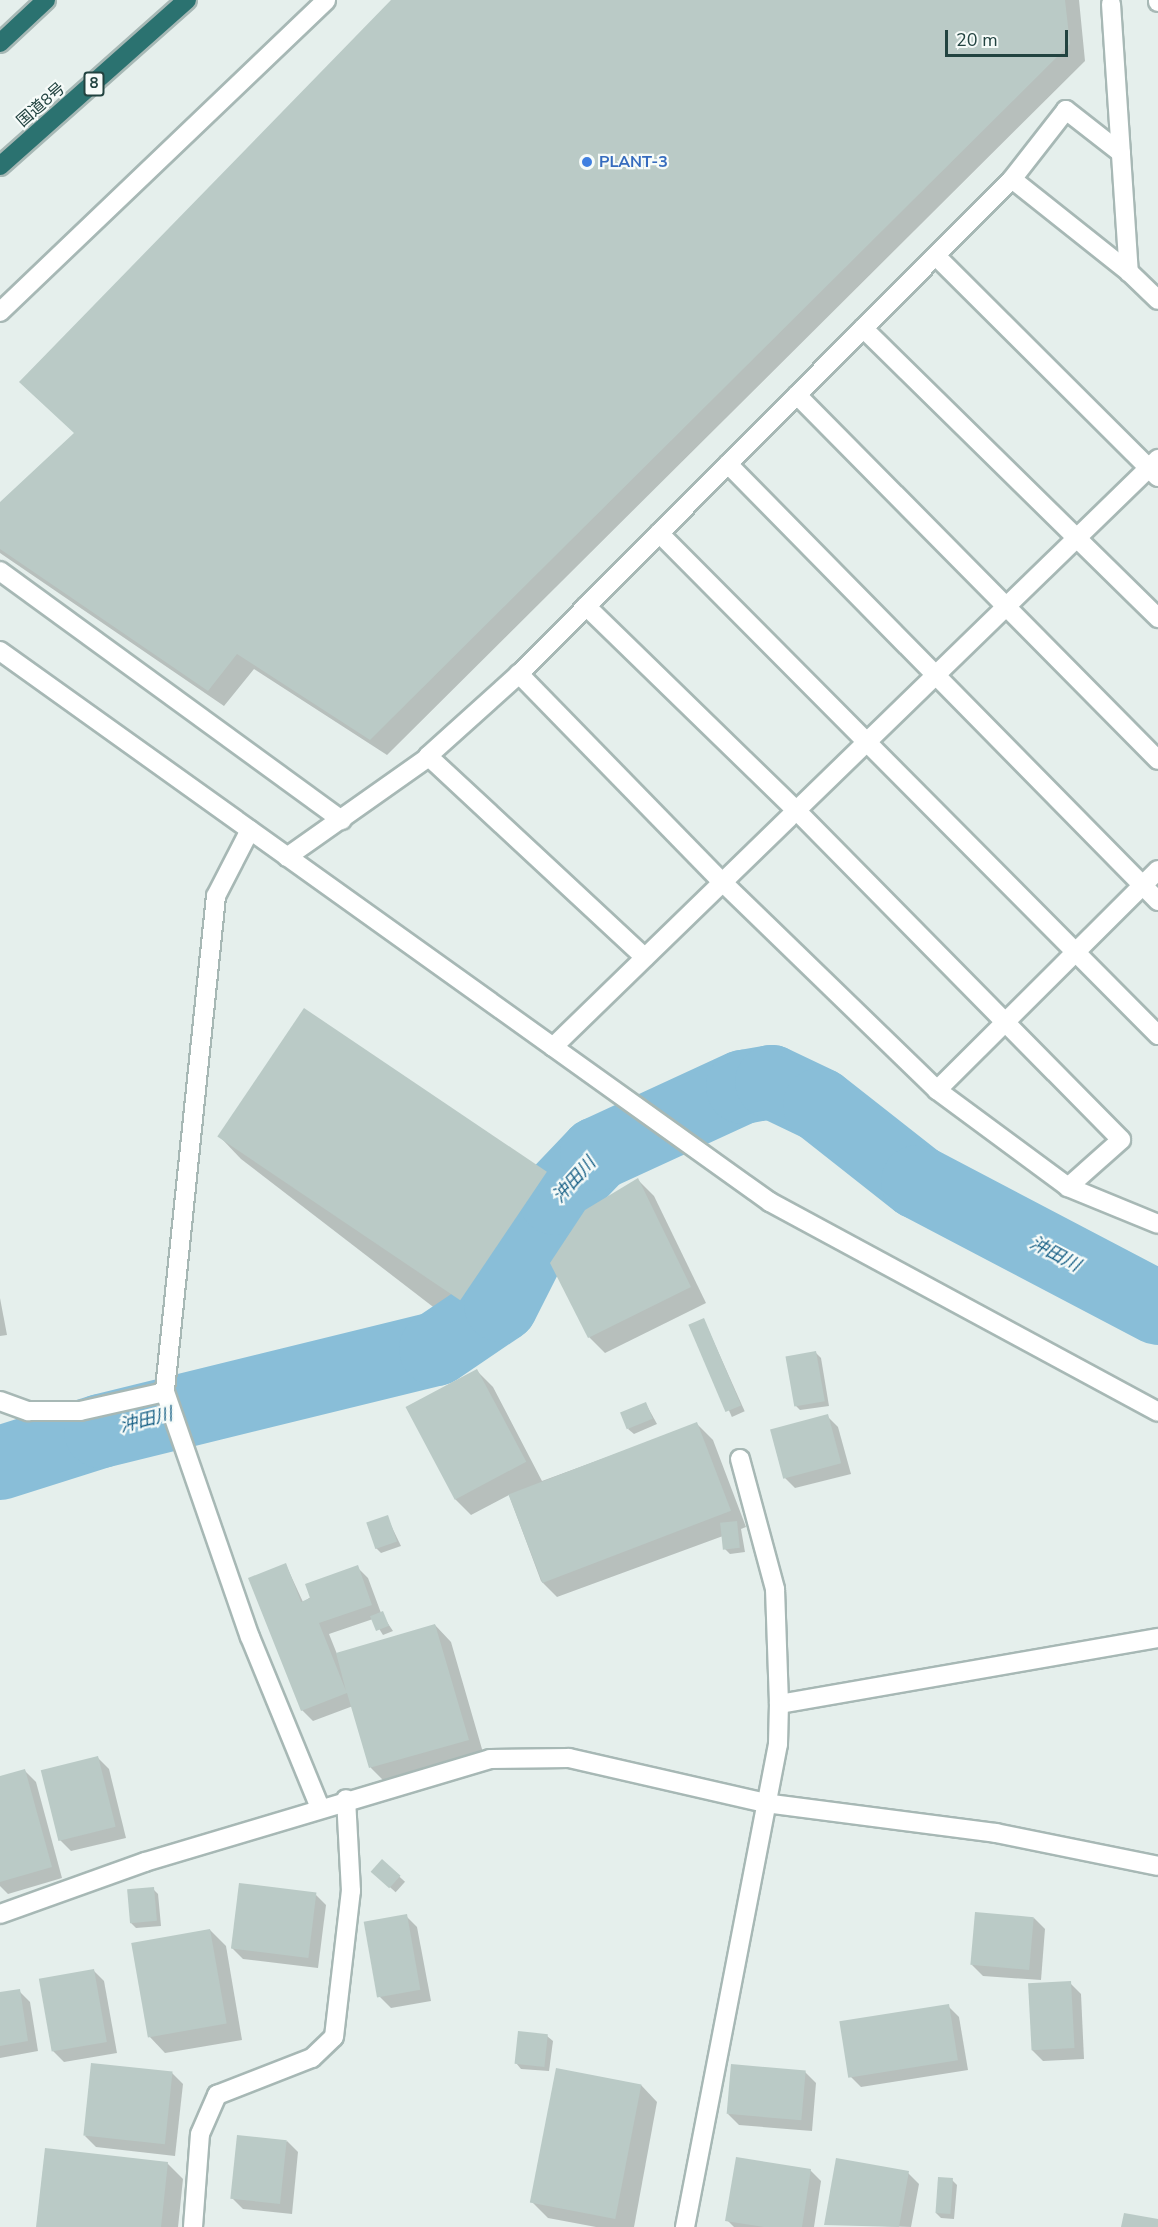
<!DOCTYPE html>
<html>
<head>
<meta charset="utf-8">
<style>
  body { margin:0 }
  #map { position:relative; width:1158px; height:2227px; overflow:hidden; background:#e5efec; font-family:"Nunito Sans","Noto Sans JP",sans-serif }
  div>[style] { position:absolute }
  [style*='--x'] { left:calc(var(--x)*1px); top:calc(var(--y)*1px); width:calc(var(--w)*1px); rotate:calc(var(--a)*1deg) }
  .shadow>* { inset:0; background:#0003; transform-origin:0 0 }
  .river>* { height:74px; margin:-37px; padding:0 37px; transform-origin:37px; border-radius:37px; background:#89bed8 }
  .building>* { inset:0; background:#bacac6; transform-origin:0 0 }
  .roads { filter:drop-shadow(2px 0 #a7b8b5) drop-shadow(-2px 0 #a7b8b5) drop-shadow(0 2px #a7b8b5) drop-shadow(0 -2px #a7b8b5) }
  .minor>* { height:18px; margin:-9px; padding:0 9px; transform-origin:9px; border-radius:9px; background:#fff }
  .highway>* { height:18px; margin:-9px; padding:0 9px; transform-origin:9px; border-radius:9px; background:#2b7270 }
  .dots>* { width:16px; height:16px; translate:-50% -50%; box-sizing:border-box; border:3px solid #f6fbf9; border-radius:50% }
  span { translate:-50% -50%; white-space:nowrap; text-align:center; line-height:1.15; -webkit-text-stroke:4.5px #f6fbf9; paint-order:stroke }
  .shield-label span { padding:2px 4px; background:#f6fbf9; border:2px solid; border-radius:4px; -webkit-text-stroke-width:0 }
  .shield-label { font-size:15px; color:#224340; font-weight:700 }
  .street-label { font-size:16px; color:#224340 }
  .shop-label { font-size:16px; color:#366cbe; font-weight:700 }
  .left { translate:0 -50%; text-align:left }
  .water-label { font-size:18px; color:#165f85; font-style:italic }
  .scale { position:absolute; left:945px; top:30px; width:123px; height:27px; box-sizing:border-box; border:3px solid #224340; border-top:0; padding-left:8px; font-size:18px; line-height:21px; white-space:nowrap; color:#224340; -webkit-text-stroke:4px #f6fbf9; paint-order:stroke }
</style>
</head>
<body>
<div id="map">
  <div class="shadow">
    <div style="clip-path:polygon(393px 0,1079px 0,1085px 61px,387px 755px,254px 669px,224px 706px,0 553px,0 504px,75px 434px)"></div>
    <div style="clip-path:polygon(221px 1138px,545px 1174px,565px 1194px,467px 1333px,241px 1159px)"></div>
    <div style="clip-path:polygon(638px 1180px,654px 1196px,706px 1303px,605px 1353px,589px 1337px)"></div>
    <div style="clip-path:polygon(0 1298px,7px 1335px,0 1336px)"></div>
    <div style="left:704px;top:1320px;width:100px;height:14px;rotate:66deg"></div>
    <div style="clip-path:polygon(816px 1353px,821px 1358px,829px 1406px,800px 1410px,795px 1405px)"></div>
    <div style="clip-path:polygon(477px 1371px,493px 1387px,542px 1481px,697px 1424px,713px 1440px,746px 1527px,741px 1529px,745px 1552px,730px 1554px,725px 1549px,723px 1536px,557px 1597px,541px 1581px,509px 1495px,471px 1515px,455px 1499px)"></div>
    <div style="clip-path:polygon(646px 1404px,657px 1424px,634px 1434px,628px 1429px)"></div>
    <div style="clip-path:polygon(827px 1416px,838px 1427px,851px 1474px,795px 1488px,784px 1477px)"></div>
    <div style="clip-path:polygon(387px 1517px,401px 1546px,381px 1553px,376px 1548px)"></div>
    <div style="clip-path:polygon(286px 1565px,303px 1602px,357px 1567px,368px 1578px,381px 1613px,393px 1631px,383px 1635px,373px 1619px,329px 1634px,337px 1654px,435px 1625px,451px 1642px,484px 1756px,387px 1784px,371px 1768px,353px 1706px,313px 1721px,302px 1710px)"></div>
    <div style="clip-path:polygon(98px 1758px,109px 1769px,126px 1838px,71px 1851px,60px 1840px)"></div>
    <div style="clip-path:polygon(25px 1771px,36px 1782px,62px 1878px,8px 1894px,0 1886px,0 1778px)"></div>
    <div style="left:382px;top:1861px;width:31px;height:14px;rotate:42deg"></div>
    <div style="clip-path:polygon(153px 1889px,158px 1894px,161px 1926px,136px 1928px,131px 1923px)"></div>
    <div style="clip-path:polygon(315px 1894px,326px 1905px,318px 1968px,243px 1959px,232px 1948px)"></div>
    <div style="clip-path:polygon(406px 1916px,417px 1927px,431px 2001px,391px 2008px,380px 1997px)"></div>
    <div style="clip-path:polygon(1034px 1918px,1045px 1929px,1041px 1980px,983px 1976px,972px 1965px)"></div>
    <div style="clip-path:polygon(210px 1930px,226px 1946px,242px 2040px,165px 2053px,149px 2036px)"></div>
    <div style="clip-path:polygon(93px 1970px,104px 1981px,117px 2053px,64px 2062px,53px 2051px)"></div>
    <div style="clip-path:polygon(1070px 1983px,1081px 1994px,1084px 2059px,1043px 2061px,1032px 2050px)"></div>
    <div style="clip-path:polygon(19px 1991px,30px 2002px,38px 2051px,0 2058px,0 1994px)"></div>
    <div style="clip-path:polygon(948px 2006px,959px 2017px,968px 2070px,861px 2087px,850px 2076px)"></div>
    <div style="clip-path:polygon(547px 2036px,553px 2041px,549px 2071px,521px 2069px,516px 2063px)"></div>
    <div style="clip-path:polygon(805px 2072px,816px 2083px,812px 2131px,739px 2125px,728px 2114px)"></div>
    <div style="clip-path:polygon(172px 2073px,183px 2084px,175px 2156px,96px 2147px,85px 2136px)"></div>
    <div style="clip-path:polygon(641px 2085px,657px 2102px,634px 2227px,596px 2227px,548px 2218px,532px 2202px)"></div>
    <div style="clip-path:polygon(287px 2141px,298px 2152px,292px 2214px,243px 2209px,232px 2198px)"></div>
    <div style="clip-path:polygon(167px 2163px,183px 2179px,178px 2227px,38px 2227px)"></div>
    <div style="clip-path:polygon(810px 2170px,821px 2181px,814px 2227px,734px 2227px,727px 2220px)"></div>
    <div style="clip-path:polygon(908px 2173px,919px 2184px,911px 2227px,825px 2224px)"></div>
    <div style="clip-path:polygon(952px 2180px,957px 2185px,954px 2219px,941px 2218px,936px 2213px)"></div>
  </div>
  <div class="river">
    <div style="--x:0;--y:1463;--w:106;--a:-17.6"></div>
    <div style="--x:101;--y:1431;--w:345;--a:-13.8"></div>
    <div style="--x:436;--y:1349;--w:78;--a:-34.1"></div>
    <div style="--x:501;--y:1305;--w:120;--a:-63.2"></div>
    <div style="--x:555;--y:1198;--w:61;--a:-46.3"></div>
    <div style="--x:597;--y:1154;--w:161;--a:-24.7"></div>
    <div style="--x:743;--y:1087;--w:29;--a:-10"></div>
    <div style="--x:772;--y:1082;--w:53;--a:25.6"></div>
    <div style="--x:820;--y:1105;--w:125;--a:38.2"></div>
    <div style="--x:918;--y:1182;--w:271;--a:27.7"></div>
  </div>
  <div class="building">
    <div style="clip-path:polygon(391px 0,1065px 0,1070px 44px,370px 740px,237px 654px,208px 691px,0 549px,0 502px,74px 433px,19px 382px)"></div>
    <div style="left:304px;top:1008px;width:293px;height:155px;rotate:34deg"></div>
    <div style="clip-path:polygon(638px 1178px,691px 1287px,588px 1338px,550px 1263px,585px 1210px)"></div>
    <div style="left:704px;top:1318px;width:95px;height:17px;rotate:67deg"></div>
    <div style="left:816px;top:1351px;width:51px;height:31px;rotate:80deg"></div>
    <div style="left:477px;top:1369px;width:105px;height:81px;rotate:62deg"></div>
    <div style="left:646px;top:1402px;width:18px;height:28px;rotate:68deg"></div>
    <div style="left:828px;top:1414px;width:51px;height:60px;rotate:75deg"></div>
    <div style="left:697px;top:1422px;width:95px;height:202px;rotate:69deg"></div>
    <div style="left:388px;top:1515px;width:28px;height:23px;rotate:71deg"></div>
    <div style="left:737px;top:1521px;width:27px;height:17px;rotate:84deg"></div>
    <div style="clip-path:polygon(286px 1563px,301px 1602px,310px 1598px,305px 1584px,358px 1565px,372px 1605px,319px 1623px,346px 1691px,336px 1653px,435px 1624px,469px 1740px,369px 1768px,347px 1693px,301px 1711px,248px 1578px)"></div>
    <div style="left:383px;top:1611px;width:16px;height:14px;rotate:68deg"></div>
    <div style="left:98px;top:1756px;width:73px;height:59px;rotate:76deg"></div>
    <div style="clip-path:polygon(25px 1769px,52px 1867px,0 1882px,0 1776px)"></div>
    <div style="left:382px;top:1859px;width:25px;height:17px;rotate:42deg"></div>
    <div style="left:239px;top:1883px;width:78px;height:66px;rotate:7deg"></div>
    <div style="left:154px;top:1887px;width:34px;height:27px;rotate:85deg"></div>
    <div style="left:975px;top:1912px;width:59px;height:53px;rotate:5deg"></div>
    <div style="left:407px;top:1914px;width:77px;height:44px;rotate:80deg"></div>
    <div style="left:210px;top:1929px;width:96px;height:80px;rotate:80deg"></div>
    <div style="left:94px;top:1969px;width:74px;height:56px;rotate:80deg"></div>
    <div style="left:1071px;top:1981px;width:67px;height:43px;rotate:87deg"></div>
    <div style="clip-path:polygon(20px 1989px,28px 2041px,0 2046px,0 1992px)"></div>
    <div style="left:949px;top:2004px;width:57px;height:111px;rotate:81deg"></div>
    <div style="left:518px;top:2031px;width:30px;height:33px;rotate:6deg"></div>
    <div style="left:91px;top:2063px;width:82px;height:73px;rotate:6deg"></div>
    <div style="left:731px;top:2064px;width:75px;height:50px;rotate:5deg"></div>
    <div style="left:556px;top:2068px;width:87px;height:137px;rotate:11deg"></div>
    <div style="left:237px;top:2135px;width:50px;height:64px;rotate:6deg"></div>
    <div style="clip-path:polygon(45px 2148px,168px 2162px,161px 2227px,36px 2227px)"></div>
    <div style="clip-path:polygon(736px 2157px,811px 2169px,802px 2227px,764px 2227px,725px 2221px)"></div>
    <div style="clip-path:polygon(836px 2158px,909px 2171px,899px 2227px,824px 2225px)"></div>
    <div style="left:938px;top:2177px;width:15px;height:36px;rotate:4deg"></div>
    <div style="clip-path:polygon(1124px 2213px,1158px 2219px,1158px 2227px,1121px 2227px)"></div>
  </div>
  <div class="roads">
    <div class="minor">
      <div style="--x:1158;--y:0;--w:2;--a:90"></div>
      <div style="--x:1111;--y:4;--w:269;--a:86.2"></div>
      <div style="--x:1129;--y:272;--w:40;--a:44"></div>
      <div style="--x:1121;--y:153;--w:70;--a:-142"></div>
      <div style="--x:1066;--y:110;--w:88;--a:128"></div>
      <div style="--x:1012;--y:179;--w:149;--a:38.5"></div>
      <div style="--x:936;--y:256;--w:313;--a:44.9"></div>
      <div style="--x:0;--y:312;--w:451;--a:-43.7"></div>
      <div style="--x:863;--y:328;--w:414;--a:44.5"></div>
      <div style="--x:797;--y:395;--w:513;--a:45.32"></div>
      <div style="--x:728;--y:464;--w:613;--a:45.46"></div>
      <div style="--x:659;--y:533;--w:708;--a:45.17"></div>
      <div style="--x:0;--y:571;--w:423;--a:36.1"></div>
      <div style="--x:586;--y:606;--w:293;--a:44.2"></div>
      <div style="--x:796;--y:810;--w:463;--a:45.4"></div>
      <div style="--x:1121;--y:1140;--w:71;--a:138.4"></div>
      <div style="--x:0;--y:651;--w:947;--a:35.59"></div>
      <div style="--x:770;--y:1202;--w:441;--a:28.4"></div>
      <div style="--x:519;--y:674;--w:122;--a:138"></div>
      <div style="--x:428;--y:756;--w:296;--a:42.9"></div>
      <div style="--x:250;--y:830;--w:74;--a:117.3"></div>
      <div style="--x:216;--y:896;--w:499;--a:95.9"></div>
      <div style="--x:165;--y:1392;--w:259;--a:70.9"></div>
      <div style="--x:250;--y:1637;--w:185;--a:67.7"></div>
      <div style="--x:287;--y:857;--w:174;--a:-35.2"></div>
      <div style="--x:1158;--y:870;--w:312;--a:135.1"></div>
      <div style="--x:937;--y:1090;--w:163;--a:36.5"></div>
      <div style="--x:1068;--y:1187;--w:97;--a:22.3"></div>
      <div style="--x:553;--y:1047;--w:844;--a:-44.18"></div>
      <div style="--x:937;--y:1090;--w:299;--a:-135.9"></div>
      <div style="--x:722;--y:882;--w:291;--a:-134.3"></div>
      <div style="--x:519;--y:674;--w:699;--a:-45.12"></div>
      <div style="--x:0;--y:1401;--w:30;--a:20"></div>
      <div style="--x:28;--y:1411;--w:52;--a:0"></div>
      <div style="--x:80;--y:1411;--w:87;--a:-12.6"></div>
      <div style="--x:740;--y:1459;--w:135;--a:74.9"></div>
      <div style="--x:775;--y:1589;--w:115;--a:88"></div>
      <div style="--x:0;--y:1914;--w:154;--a:-19.7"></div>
      <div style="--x:145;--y:1862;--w:360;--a:-16.6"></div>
      <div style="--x:490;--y:1759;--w:79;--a:-0.7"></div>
      <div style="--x:569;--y:1758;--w:201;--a:12.9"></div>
      <div style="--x:765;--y:1803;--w:233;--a:7.4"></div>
      <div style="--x:996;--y:1833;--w:165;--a:11.5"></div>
      <div style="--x:193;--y:2227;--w:93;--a:-85.7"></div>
      <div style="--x:200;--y:2134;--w:43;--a:-66.4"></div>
      <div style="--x:217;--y:2095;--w:102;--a:-21.3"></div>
      <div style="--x:312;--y:2058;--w:30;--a:-44"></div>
      <div style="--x:334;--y:2037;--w:147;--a:-83.4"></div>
      <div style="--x:351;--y:1891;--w:92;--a:-93.1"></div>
      <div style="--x:685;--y:2227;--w:492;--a:-79.1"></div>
      <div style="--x:778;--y:1744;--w:40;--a:-88.6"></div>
      <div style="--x:779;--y:1704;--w:385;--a:-9.9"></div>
    </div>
    <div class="highway">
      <div style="--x:0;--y:43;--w:63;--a:-43.1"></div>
      <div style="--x:0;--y:166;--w:250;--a:-41.6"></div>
    </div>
  </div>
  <div class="dots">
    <div style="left:587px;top:162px;background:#3f7fe0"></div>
  </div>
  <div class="shield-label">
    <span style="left:94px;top:84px">8</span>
  </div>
  <div class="street-label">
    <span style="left:41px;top:105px;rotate:-41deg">国道8号</span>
  </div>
  <div class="shop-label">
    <span class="left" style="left:599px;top:162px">PLANT-3</span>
  </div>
  <div class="water-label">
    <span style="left:574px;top:1180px;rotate:-48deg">沖田川</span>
    <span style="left:1055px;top:1254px;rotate:28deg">沖田川</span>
    <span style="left:146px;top:1420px;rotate:-14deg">沖田川</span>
  </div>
  <div class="scale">20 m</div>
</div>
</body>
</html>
